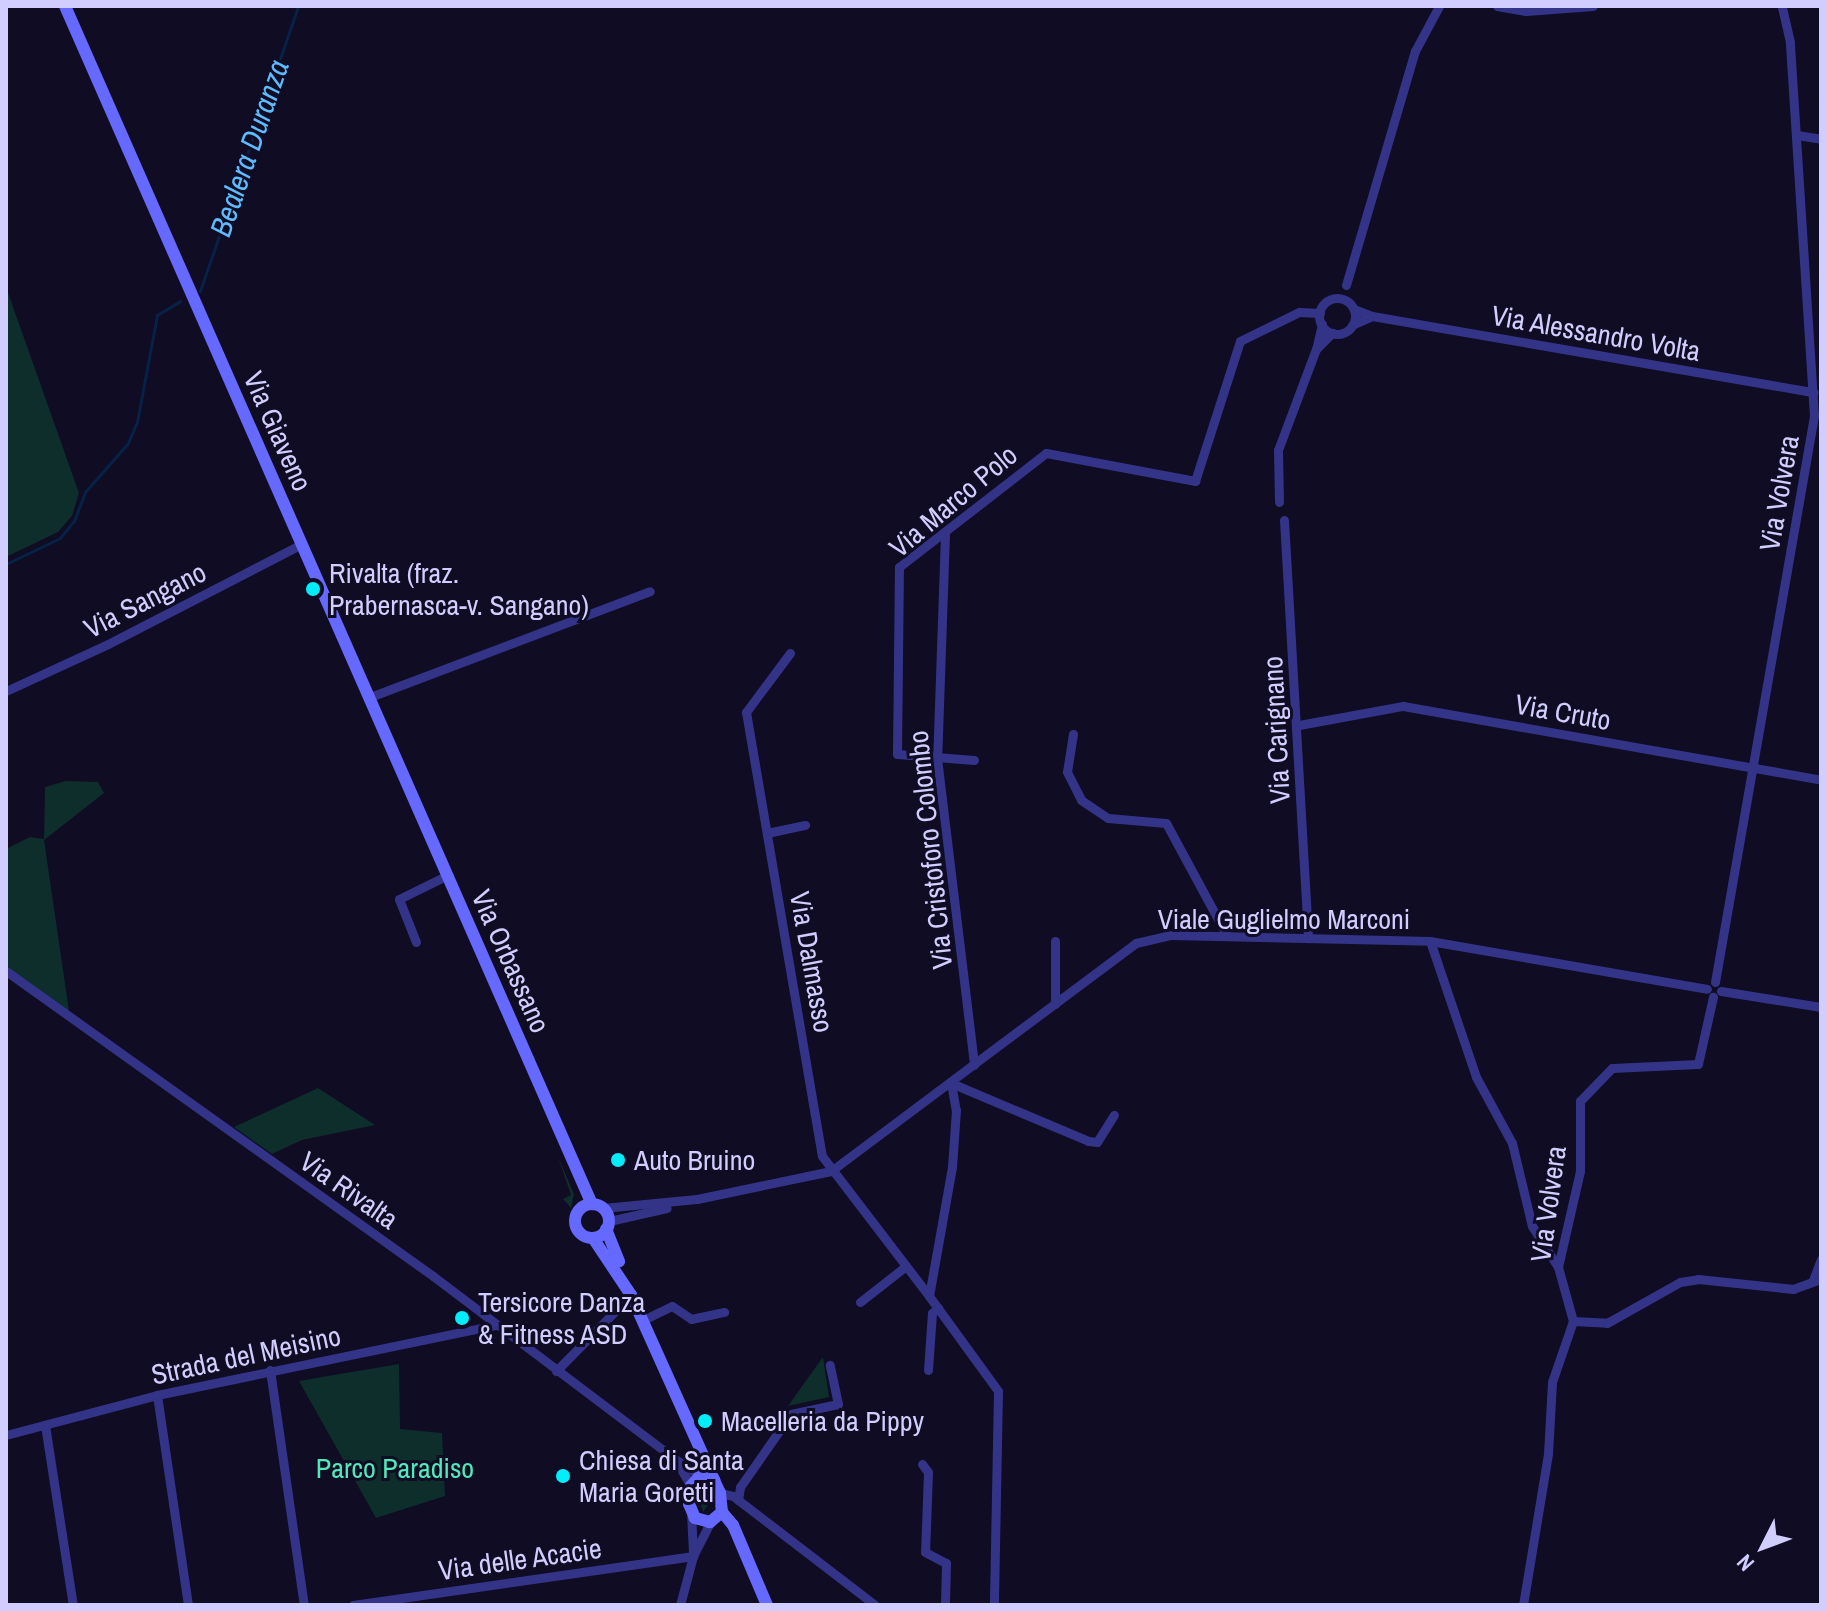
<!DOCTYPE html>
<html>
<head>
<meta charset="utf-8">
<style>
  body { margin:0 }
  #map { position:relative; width:1827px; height:1611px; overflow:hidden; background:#0f0c23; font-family:"Archivo Narrow",sans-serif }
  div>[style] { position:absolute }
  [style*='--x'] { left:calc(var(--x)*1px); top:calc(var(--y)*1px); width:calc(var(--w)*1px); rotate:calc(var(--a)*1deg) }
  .green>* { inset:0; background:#0e2e2b }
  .stream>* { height:3px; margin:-1.5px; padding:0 1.5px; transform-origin:1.5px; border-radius:1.5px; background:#072247 }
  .street>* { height:9px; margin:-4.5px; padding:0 4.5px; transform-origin:4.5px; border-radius:4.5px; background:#333487 }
  .street>.ring { margin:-4.5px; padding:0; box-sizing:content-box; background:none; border:9px solid #333487; border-radius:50% }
  .secondary>* { height:12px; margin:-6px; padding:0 6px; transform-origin:6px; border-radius:6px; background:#6569ff }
  .secondary>.ring { margin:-6px; padding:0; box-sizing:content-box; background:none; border:12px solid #6569ff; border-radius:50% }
  .dots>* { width:22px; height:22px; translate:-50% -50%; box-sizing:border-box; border:4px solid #0f0c23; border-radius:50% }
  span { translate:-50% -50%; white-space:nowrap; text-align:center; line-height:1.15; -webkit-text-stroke:6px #0f0c23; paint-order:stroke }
  .street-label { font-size:28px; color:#d1ceff }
  .poi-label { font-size:28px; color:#d1ceff }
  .left { translate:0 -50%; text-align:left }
  .park-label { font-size:28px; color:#50e9bb }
  .water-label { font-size:30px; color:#5cbcff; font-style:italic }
  .frame { position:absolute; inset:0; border:8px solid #d1ceff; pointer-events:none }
  .north { position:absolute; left:1723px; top:1507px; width:80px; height:80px; -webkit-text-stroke:6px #0f0c23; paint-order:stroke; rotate:228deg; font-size:22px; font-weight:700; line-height:32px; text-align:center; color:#d1ceff }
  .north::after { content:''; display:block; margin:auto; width:28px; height:36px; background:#d1ceff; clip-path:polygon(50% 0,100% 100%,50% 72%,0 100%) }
</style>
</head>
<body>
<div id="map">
  <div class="green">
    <div style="clip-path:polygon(6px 287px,79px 493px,72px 516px,58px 532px,6px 557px)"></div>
    <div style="clip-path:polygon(66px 781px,98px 782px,104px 793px,44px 840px,69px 1011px,6px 966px,6px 849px,30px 837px,44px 839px,45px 787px)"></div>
    <div style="clip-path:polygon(318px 1088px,375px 1125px,302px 1140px,272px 1154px,234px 1127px)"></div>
    <div style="clip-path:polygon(558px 1157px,574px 1194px,571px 1208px,563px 1199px,571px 1195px)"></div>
    <div style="clip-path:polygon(823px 1357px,829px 1397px,788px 1406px)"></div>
    <div style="clip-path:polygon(399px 1364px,400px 1429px,442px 1433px,445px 1496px,376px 1518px,299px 1381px)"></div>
    <div style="clip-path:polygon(705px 1482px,711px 1501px,703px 1512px,697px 1493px)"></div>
  </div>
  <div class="stream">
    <div style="--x:200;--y:291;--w:301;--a:-71"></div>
    <div style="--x:6;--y:564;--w:60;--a:-25.7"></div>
    <div style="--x:60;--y:538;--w:22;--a:-51"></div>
    <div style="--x:74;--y:521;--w:31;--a:-69"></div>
    <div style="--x:85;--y:492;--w:65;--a:-48.7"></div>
    <div style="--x:128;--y:443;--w:23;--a:-67"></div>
    <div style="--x:137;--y:422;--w:109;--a:-79.4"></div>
    <div style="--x:157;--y:315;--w:27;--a:-31"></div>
  </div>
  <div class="street">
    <div style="--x:1497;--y:6;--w:29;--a:10"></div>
    <div style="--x:1526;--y:11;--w:67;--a:-4.3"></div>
    <div style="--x:1797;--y:135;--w:24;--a:9"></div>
    <div style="--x:1346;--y:285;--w:244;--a:-73.6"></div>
    <div style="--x:1415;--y:51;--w:51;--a:-61.9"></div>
    <div class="ring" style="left:1319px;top:298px;width:27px;height:27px"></div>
    <div style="--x:1372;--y:316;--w:448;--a:9.8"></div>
    <div style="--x:1322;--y:324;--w:26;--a:103"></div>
    <div style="--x:1316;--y:349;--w:23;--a:-45"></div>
    <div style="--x:1352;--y:325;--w:22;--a:-24"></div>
    <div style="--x:1372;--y:316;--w:19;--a:-159"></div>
    <div style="--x:1279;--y:502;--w:52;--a:-91.1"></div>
    <div style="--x:1278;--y:450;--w:108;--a:-69.4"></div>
    <div style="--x:1284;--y:520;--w:419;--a:86.7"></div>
    <div style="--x:945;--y:534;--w:224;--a:92"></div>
    <div style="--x:937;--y:758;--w:309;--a:83.1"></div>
    <div style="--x:790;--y:653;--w:74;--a:126.7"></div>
    <div style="--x:746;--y:712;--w:450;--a:80.3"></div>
    <div style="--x:822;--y:1156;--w:176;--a:52.6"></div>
    <div style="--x:6;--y:691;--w:112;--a:-24.7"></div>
    <div style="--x:108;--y:644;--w:218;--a:-27.3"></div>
    <div style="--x:370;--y:697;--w:299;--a:-20.7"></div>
    <div style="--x:1299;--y:725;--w:106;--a:-10.4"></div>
    <div style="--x:1403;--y:706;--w:424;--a:10"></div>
    <div style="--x:1073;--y:734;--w:38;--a:99"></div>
    <div style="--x:1067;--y:772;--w:31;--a:63"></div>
    <div style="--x:1081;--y:800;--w:32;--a:34"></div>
    <div style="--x:1108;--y:818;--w:58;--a:4.9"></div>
    <div style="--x:1166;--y:823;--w:128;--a:61.6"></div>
    <div style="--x:974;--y:760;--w:77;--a:-175.5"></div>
    <div style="--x:897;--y:754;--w:187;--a:-89.4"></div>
    <div style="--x:899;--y:567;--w:186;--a:-37.8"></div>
    <div style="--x:1046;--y:453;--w:152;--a:10.6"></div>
    <div style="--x:1195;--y:481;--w:147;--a:-72.2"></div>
    <div style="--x:1240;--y:341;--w:66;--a:-26.2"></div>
    <div style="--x:1299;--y:312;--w:21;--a:3"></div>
    <div style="--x:767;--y:833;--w:39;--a:-12"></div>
    <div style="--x:1055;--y:941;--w:63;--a:90"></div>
    <div style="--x:1430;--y:941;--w:144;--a:71.3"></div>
    <div style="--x:1476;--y:1077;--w:75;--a:61.4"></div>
    <div style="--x:1512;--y:1143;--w:85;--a:76.5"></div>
    <div style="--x:1532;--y:1226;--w:49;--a:57.6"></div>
    <div style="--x:416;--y:942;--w:46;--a:-111.6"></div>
    <div style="--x:399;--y:899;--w:55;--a:-26.1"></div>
    <div style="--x:6;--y:971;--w:525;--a:35.54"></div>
    <div style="--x:433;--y:1276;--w:303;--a:37.1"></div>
    <div style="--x:1715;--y:982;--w:575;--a:-80.08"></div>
    <div style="--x:1814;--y:416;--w:375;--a:-93.7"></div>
    <div style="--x:1790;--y:42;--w:37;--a:-103"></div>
    <div style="--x:1721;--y:991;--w:101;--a:9.1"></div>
    <div style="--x:951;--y:1083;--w:27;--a:80"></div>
    <div style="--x:956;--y:1110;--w:57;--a:94"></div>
    <div style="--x:952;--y:1167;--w:131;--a:100.1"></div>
    <div style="--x:929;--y:1296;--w:117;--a:54"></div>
    <div style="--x:998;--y:1391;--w:214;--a:91.1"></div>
    <div style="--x:951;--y:1083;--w:149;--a:22.9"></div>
    <div style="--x:1088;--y:1141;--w:9;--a:6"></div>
    <div style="--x:1097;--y:1142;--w:32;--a:-58"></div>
    <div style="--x:603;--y:1208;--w:94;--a:-5.5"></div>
    <div style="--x:697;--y:1199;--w:137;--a:-11.8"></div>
    <div style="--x:831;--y:1171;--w:381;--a:-36.8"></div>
    <div style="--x:1136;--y:943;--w:36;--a:-13"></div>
    <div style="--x:1171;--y:935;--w:259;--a:1.3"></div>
    <div style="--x:1430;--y:941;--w:281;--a:9.8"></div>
    <div style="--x:609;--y:1221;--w:59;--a:-12.6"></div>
    <div style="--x:1813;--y:1280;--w:22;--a:-69"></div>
    <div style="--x:860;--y:1302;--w:58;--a:-38"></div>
    <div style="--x:643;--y:1320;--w:32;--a:-26"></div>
    <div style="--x:672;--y:1306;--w:23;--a:34"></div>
    <div style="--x:691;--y:1319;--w:34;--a:-12"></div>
    <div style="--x:1573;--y:1321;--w:34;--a:3"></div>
    <div style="--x:1607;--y:1323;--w:84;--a:-29.3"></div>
    <div style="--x:1680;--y:1282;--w:18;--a:-9"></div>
    <div style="--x:1698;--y:1279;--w:96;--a:6"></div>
    <div style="--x:1793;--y:1289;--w:30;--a:-20"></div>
    <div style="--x:270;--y:1370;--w:237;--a:81.8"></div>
    <div style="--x:928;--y:1370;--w:57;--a:-86"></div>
    <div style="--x:932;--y:1313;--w:8;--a:-40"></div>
    <div style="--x:556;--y:1371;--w:107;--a:-45.4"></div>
    <div style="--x:157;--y:1395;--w:212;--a:81.6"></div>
    <div style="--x:45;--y:1425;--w:182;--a:81.2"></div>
    <div style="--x:6;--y:1435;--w:156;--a:-14.8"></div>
    <div style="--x:157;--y:1395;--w:345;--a:-11.7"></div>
    <div style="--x:922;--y:1464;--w:10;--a:53"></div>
    <div style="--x:928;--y:1472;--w:80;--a:92.1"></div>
    <div style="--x:925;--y:1552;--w:24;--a:28"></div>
    <div style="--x:946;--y:1563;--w:42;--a:91.4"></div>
    <div style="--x:691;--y:1486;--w:31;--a:-121"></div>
    <div style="--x:675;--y:1459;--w:30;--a:34"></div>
    <div style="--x:720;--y:1493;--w:13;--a:13"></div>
    <div style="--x:733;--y:1496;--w:179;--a:37.5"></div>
    <div style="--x:738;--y:1500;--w:13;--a:-81"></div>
    <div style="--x:740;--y:1487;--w:89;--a:-55.1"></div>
    <div style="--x:791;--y:1414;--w:48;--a:-12"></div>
    <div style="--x:838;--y:1404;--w:40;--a:-102"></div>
    <div style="--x:691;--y:1512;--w:41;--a:87.2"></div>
    <div style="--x:353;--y:1605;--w:344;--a:-8.2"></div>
    <div style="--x:680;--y:1605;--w:51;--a:-75.1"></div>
    <div style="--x:693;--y:1556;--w:38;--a:-63"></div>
    <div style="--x:1523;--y:1605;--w:153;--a:-80.6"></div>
    <div style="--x:1548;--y:1454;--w:72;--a:-86.8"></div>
    <div style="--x:1552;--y:1382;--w:65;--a:-71"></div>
    <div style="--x:1573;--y:1321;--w:56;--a:-105.5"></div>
    <div style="--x:1558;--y:1267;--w:98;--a:-77.1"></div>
    <div style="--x:1580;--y:1171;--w:70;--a:-90"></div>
    <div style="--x:1580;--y:1101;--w:46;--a:-45.9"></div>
    <div style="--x:1612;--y:1068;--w:86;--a:-2.7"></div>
    <div style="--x:1698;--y:1064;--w:69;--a:-77.4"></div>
  </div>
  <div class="secondary">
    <div style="--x:65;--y:6;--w:1309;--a:66.26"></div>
    <div class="ring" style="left:575px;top:1204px;width:22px;height:22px"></div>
    <div style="--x:606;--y:1229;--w:35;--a:68"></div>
    <div style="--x:593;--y:1238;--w:69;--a:56.3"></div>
    <div style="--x:631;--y:1295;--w:203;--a:65.8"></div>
    <div style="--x:700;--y:1476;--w:15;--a:16"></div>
    <div style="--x:714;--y:1480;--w:14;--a:65"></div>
    <div style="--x:720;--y:1493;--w:19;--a:84"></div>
    <div style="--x:722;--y:1512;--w:16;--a:140"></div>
    <div style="--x:710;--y:1522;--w:16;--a:-165"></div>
    <div style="--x:695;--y:1518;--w:15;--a:-113"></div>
    <div style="--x:689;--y:1504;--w:18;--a:-84"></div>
    <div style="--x:691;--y:1486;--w:13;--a:-48"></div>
    <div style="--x:722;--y:1512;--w:17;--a:50"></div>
    <div style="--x:733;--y:1525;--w:87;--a:67"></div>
  </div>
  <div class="dots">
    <div style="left:313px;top:589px;background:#00edf9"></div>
    <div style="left:618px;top:1160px;background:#00edf9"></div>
    <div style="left:462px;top:1318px;background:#00edf9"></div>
    <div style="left:705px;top:1421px;background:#00edf9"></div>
    <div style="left:563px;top:1476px;background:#00edf9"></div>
  </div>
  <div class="street-label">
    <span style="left:1596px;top:333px;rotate:10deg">Via Alessandro Volta</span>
    <span style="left:278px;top:431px;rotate:66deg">Via Giaveno</span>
    <span style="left:1779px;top:493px;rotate:-80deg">Via Volvera</span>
    <span style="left:953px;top:501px;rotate:-40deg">Via Marco Polo</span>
    <span style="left:145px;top:600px;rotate:-27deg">Via Sangano</span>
    <span style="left:1563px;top:712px;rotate:10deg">Via Cruto</span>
    <span style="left:1276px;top:730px;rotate:-93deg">Via Carignano</span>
    <span style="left:930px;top:850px;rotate:-96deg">Via Cristoforo Colombo</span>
    <span style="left:1284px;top:919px">Viale Guglielmo Marconi</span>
    <span style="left:511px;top:961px;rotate:66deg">Via Orbassano</span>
    <span style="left:812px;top:962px;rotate:80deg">Via Dalmasso</span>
    <span style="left:349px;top:1190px;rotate:35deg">Via Rivalta</span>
    <span style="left:1548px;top:1204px;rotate:-82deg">Via Volvera</span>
    <span style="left:246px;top:1355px;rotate:-12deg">Strada del Meisino</span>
    <span style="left:520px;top:1559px;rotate:-8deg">Via delle Acacie</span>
  </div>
  <div class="poi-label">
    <span class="left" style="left:329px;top:589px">Rivalta (fraz.<br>Prabernasca-v. Sangano)</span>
    <span class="left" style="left:634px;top:1160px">Auto Bruino</span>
    <span class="left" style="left:478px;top:1318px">Tersicore Danza<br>&amp; Fitness ASD</span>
    <span class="left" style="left:721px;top:1421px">Macelleria da Pippy</span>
    <span class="left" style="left:579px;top:1476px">Chiesa di Santa<br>Maria Goretti</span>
  </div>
  <div class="park-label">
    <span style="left:395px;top:1468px">Parco Paradiso</span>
  </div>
  <div class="water-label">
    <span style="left:249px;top:148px;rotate:-71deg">Bealera Duranza</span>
  </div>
  <div class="frame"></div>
  <div class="north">N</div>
</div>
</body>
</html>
